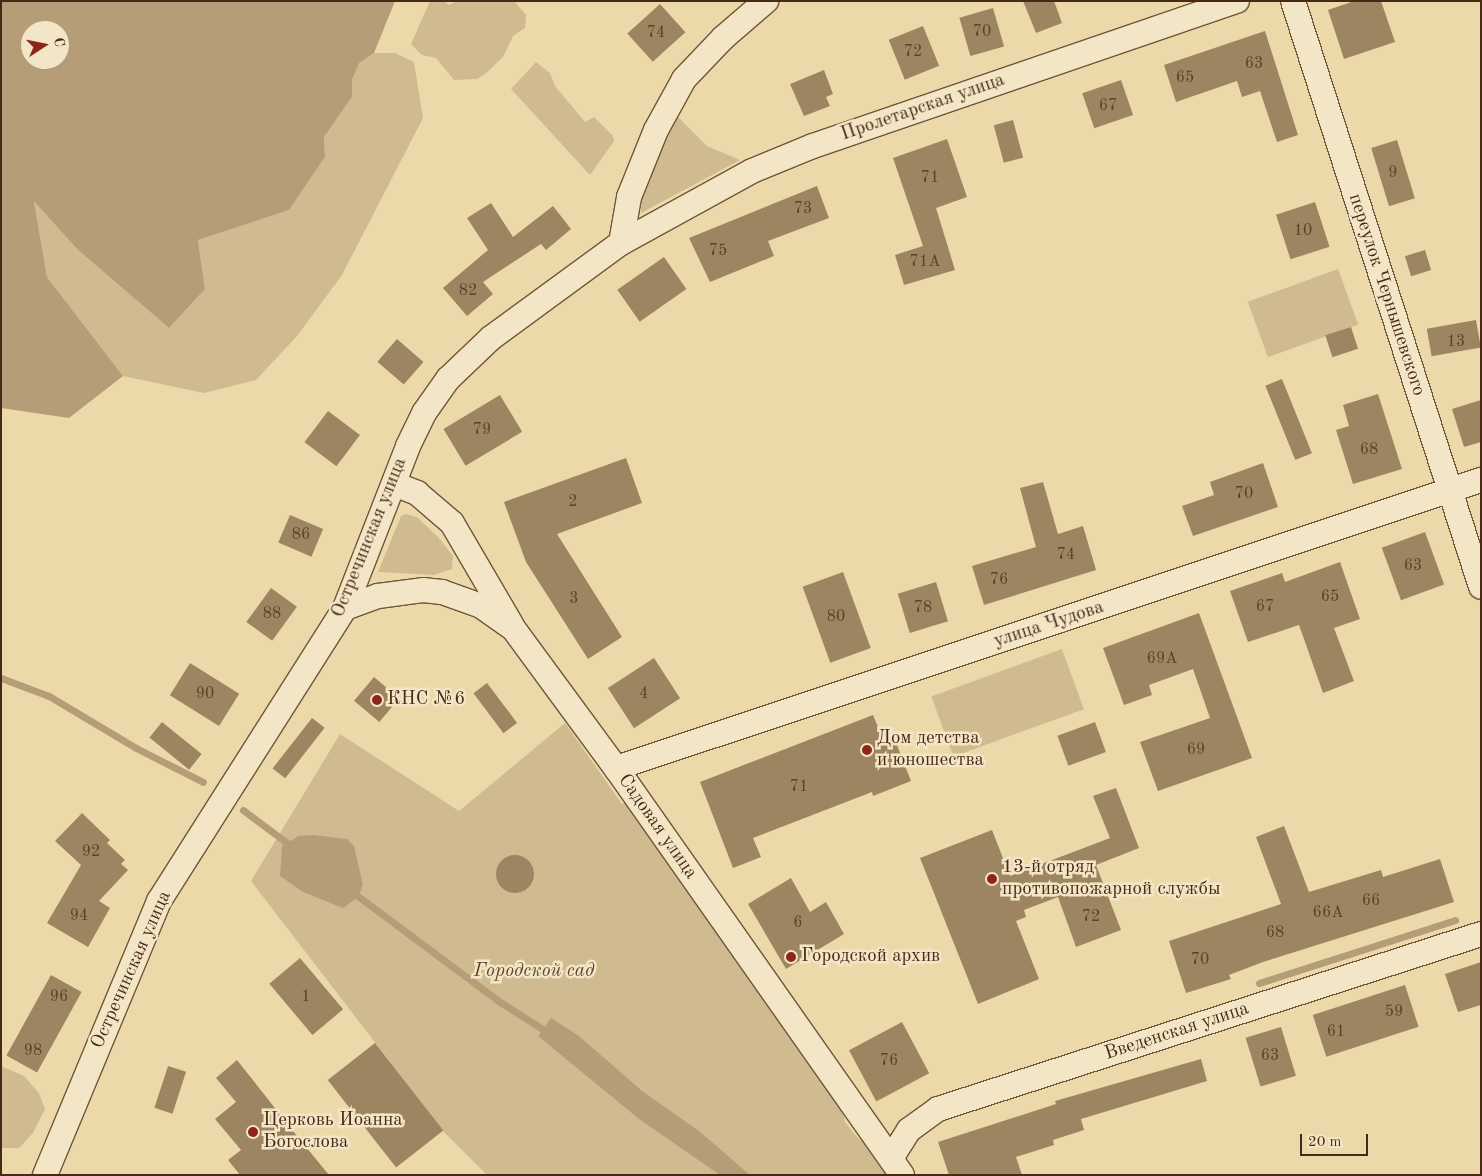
<!DOCTYPE html>
<html>
<head>
<meta charset="utf-8">
<style>
  body { margin:0 }
  #map { position:relative; width:1482px; height:1176px; overflow:hidden; background:#ecd9a9; font-family:"Old Standard TT",serif }
  div>[style] { position:absolute }
  [style*='--x'] { left:calc(var(--x)*1px); top:calc(var(--y)*1px); width:calc(var(--w)*1px); rotate:calc(var(--a)*1deg) }
  .green>* { inset:0; background:#d0bb90; transform-origin:0 0 }
  .water>* { inset:0; background:#b59d77 }
  .stream>* { height:7px; margin:-3.5px; padding:0 3.5px; transform-origin:3.5px; border-radius:3.5px; background:#b59d77 }
  .building>* { inset:0; background:#9e8562; transform-origin:0 0 }
  .round { border-radius:50% }
  .roads { filter:drop-shadow(1px 0 #72553a) drop-shadow(-1px 0 #72553a) drop-shadow(0 1px #72553a) drop-shadow(0 -1px #72553a) }
  .minor>* { height:24px; margin:-12px; padding:0 12px; transform-origin:12px; border-radius:12px; background:#f3e6c7 }
  .dots>* { width:14px; height:14px; translate:-50% -50%; box-sizing:border-box; border:2px solid #f3e6c7; border-radius:50% }
  span { translate:-50% -50%; white-space:nowrap; text-align:center; line-height:1.15; -webkit-text-stroke:5px #f3e6c7; paint-order:stroke }
  .number-label { font-size:16px; color:#5e4028 }
  .number-label span { -webkit-text-stroke-width:0 }
  .street-label { font-size:19px; color:#492915 }
  .poi-label { font-size:19px; color:#492915 }
  .left { translate:0 -50%; text-align:left }
  .park-label { font-size:19px; color:#64462e; font-style:italic }
  .frame { position:absolute; inset:0; border:2px solid #492915; pointer-events:none }
  .north { position:absolute; left:20px; top:20px; width:50px; height:50px; box-sizing:border-box; background:#f3e6c7; border:1px solid #af9a80; border-radius:50%; rotate:79deg; font-size:14px; font-weight:700; line-height:20px; text-align:center; color:#492915 }
  .north::after { content:''; display:block; margin:auto; width:18px; height:22px; background:#8f2418; clip-path:polygon(50% 0,100% 100%,50% 72%,0 100%) }
  .scale { position:absolute; left:1300px; top:1134px; width:68px; height:22px; box-sizing:border-box; border:2px solid #492915; border-top:0; padding-left:6px; font-size:15px; line-height:18px; white-space:nowrap; color:#492915; -webkit-text-stroke:4px #f3e6c7; paint-order:stroke }
</style>
</head>
<body>
<div id="map">
  <div class="green">
    <div style="clip-path:polygon(430px 1px,444px 1px,449px 5px,457px 1px,514px 1px,526px 15px,525px 28px,513px 36px,503px 57px,486px 73px,477px 79px,454px 80px,436px 58px,422px 55px,411px 44px)"></div>
    <div style="clip-path:polygon(374px 53px,395px 53px,414px 62px,423px 118px,342px 275px,297px 336px,256px 380px,204px 393px,123px 376px,47px 277px,34px 200px,78px 250px,169px 328px,205px 289px,198px 240px,289px 210px,325px 157px,324px 137px,352px 97px,352px 80px,359px 62px)"></div>
    <div style="clip-path:polygon(536px 62px,550px 73px,555px 86px,585px 122px,594px 117px,613px 136px,614px 141px,590px 175px,511px 89px)"></div>
    <div style="clip-path:polygon(672px 111px,707px 146px,740px 160px,641px 213px,642px 184px)"></div>
    <div style="left:1338px;top:269px;width:59px;height:96px;rotate:70deg"></div>
    <div style="clip-path:polygon(406px 514px,417px 517px,438px 537px,453px 556px,452px 569px,434px 575px,378px 572px,401px 516px)"></div>
    <div style="left:1062px;top:649px;width:64px;height:139px;rotate:70deg"></div>
    <div style="clip-path:polygon(565px 723px,622px 804px,626px 802px,843px 1111px,845px 1122px,856px 1136px,880px 1158px,890px 1175px,487px 1175px,443px 1131px,251px 881px,340px 734px,459px 811px)"></div>
    <div style="clip-path:polygon(1px 1066px,24px 1076px,39px 1093px,45px 1109px,33px 1133px,19px 1148px,1px 1148px)"></div>
  </div>
  <div class="water">
    <div style="clip-path:polygon(evenodd,1px 1px,395px 1px,374px 53px,359px 63px,352px 80px,352px 97px,324px 137px,325px 157px,289px 210px,198px 240px,205px 289px,169px 328px,78px 250px,34px 201px,47px 277px,123px 376px,69px 418px,1px 408px,1px 1px,30px 30px,60px 30px,60px 60px,30px 60px,30px 30px)"></div>
    <div style="clip-path:polygon(313px 835px,347px 839px,354px 846px,363px 885px,358px 897px,343px 908px,303px 892px,280px 876px,282px 846px,299px 836px)"></div>
    <div style="clip-path:polygon(551px 1018px,579px 1036px,642px 1091px,699px 1131px,750px 1175px,720px 1175px,639px 1119px,538px 1036px)"></div>
  </div>
  <div class="stream">
    <div style="--x:1;--y:678;--w:51;--a:20.6"></div>
    <div style="--x:49;--y:696;--w:101;--a:30.9"></div>
    <div style="--x:136;--y:748;--w:75;--a:26.9"></div>
    <div style="--x:243;--y:810;--w:64;--a:36.7"></div>
    <div style="--x:351;--y:891;--w:186;--a:36.7"></div>
    <div style="--x:500;--y:1002;--w:49;--a:32.4"></div>
    <div style="--x:1259;--y:983;--w:206;--a:-17.8"></div>
  </div>
  <div class="building">
    <div style="clip-path:polygon(1023px 1px,1054px 1px,1062px 23px,1036px 33px)"></div>
    <div style="clip-path:polygon(1354px 1px,1381px 1px,1395px 42px,1344px 59px,1328px 10px)"></div>
    <div style="left:660px;top:4px;width:38px;height:44px;rotate:48deg"></div>
    <div style="left:993px;top:8px;width:40px;height:35px;rotate:74deg"></div>
    <div style="left:923px;top:26px;width:43px;height:37px;rotate:68deg"></div>
    <div style="clip-path:polygon(1265px 31px,1298px 135px,1277px 142px,1260px 91px,1242px 97px,1237px 81px,1176px 102px,1164px 65px)"></div>
    <div style="clip-path:polygon(824px 70px,833px 94px,826px 97px,830px 106px,804px 116px,790px 84px)"></div>
    <div style="left:1121px;top:80px;width:37px;height:41px;rotate:71deg"></div>
    <div style="left:1013px;top:120px;width:39px;height:20px;rotate:75deg"></div>
    <div style="clip-path:polygon(947px 139px,967px 197px,936px 208px,955px 270px,904px 285px,895px 255px,923px 246px,893px 158px)"></div>
    <div style="left:1397px;top:140px;width:61px;height:27px;rotate:73deg"></div>
    <div style="clip-path:polygon(817px 186px,829px 218px,768px 241px,774px 256px,710px 282px,689px 238px)"></div>
    <div style="left:1315px;top:202px;width:47px;height:41px;rotate:72deg"></div>
    <div style="clip-path:polygon(491px 203px,513px 237px,553px 206px,571px 229px,546px 250px,541px 244px,483px 282px,493px 294px,467px 316px,443px 288px,488px 250px,467px 218px)"></div>
    <div style="left:1425px;top:250px;width:21px;height:21px;rotate:73deg"></div>
    <div style="left:664px;top:257px;width:39px;height:57px;rotate:55deg"></div>
    <div style="left:1476px;top:320px;width:28px;height:50px;rotate:80deg"></div>
    <div style="left:1351px;top:327px;width:23px;height:27px;rotate:72deg"></div>
    <div style="left:397px;top:339px;width:35px;height:30px;rotate:41deg"></div>
    <div style="left:1282px;top:379px;width:80px;height:18px;rotate:68deg"></div>
    <div style="clip-path:polygon(1378px 394px,1402px 469px,1353px 484px,1336px 430px,1349px 426px,1343px 405px)"></div>
    <div style="left:500px;top:395px;width:43px;height:66px;rotate:59deg"></div>
    <div style="clip-path:polygon(1481px 400px,1481px 442px,1464px 447px,1452px 409px)"></div>
    <div style="left:328px;top:411px;width:40px;height:39px;rotate:37deg"></div>
    <div style="clip-path:polygon(626px 458px,642px 503px,557px 534px,622px 637px,588px 659px,526px 562px,504px 502px)"></div>
    <div style="clip-path:polygon(1263px 463px,1278px 507px,1193px 536px,1182px 506px,1214px 495px,1210px 482px)"></div>
    <div style="clip-path:polygon(1043px 482px,1058px 534px,1083px 526px,1096px 570px,984px 605px,972px 566px,1036px 547px,1020px 488px)"></div>
    <div style="left:290px;top:515px;width:36px;height:30px;rotate:23deg"></div>
    <div style="left:1425px;top:532px;width:56px;height:46px;rotate:70deg"></div>
    <div style="clip-path:polygon(1340px 562px,1360px 619px,1334px 628px,1354px 681px,1323px 693px,1299px 625px,1248px 642px,1230px 591px,1282px 573px,1285px 582px)"></div>
    <div style="left:843px;top:572px;width:81px;height:43px;rotate:70deg"></div>
    <div style="left:936px;top:582px;width:41px;height:40px;rotate:73deg"></div>
    <div style="left:271px;top:588px;width:32px;height:42px;rotate:36deg"></div>
    <div style="clip-path:polygon(1199px 613px,1252px 758px,1158px 791px,1140px 742px,1210px 718px,1193px 669px,1149px 685px,1152px 695px,1124px 705px,1103px 648px)"></div>
    <div style="left:654px;top:658px;width:48px;height:55px;rotate:57deg"></div>
    <div style="left:190px;top:663px;width:58px;height:38px;rotate:32deg"></div>
    <div style="left:374px;top:677px;width:33px;height:31px;rotate:40deg"></div>
    <div style="left:487px;top:683px;width:50px;height:17px;rotate:53deg"></div>
    <div style="clip-path:polygon(873px 715px,885px 744px,895px 740px,911px 781px,873px 796px,872px 792px,753px 838px,761px 857px,733px 868px,700px 782px)"></div>
    <div style="left:312px;top:718px;width:16px;height:64px;rotate:38deg"></div>
    <div style="left:162px;top:722px;width:51px;height:20px;rotate:39deg"></div>
    <div style="left:1095px;top:722px;width:32px;height:40px;rotate:70deg"></div>
    <div style="clip-path:polygon(1116px 788px,1139px 848px,1096px 865px,1121px 930px,1076px 947px,1058px 897px,1024px 910px,1026px 917px,1016px 921px,1039px 979px,978px 1004px,920px 858px,992px 830px,1010px 876px,1110px 838px,1093px 796px)"></div>
    <div style="clip-path:polygon(82px 813px,110px 840px,107px 843px,125px 860px,121px 864px,128px 870px,99px 901px,110px 908px,88px 947px,47px 923px,81px 865px,55px 841px)"></div>
    <div style="clip-path:polygon(1284px 826px,1309px 892px,1381px 870px,1383px 877px,1440px 859px,1454px 902px,1263px 962px,1229px 975px,1231px 979px,1186px 993px,1169px 941px,1281px 904px,1256px 837px)"></div>
    <div class="round" style="left:496px;top:855px;width:38px;height:38px"></div>
    <div style="clip-path:polygon(791px 878px,810px 912px,826px 902px,844px 934px,786px 969px,748px 904px)"></div>
    <div style="left:300px;top:958px;width:67px;height:40px;rotate:50deg"></div>
    <div style="clip-path:polygon(1481px 962px,1481px 1005px,1458px 1012px,1445px 974px)"></div>
    <div style="left:51px;top:975px;width:35px;height:92px;rotate:29deg"></div>
    <div style="left:1405px;top:985px;width:44px;height:97px;rotate:72deg"></div>
    <div style="left:902px;top:1022px;width:58px;height:60px;rotate:62deg"></div>
    <div style="left:1281px;top:1027px;width:51px;height:37px;rotate:73deg"></div>
    <div style="left:375px;top:1043px;width:111px;height:60px;rotate:52deg"></div>
    <div style="clip-path:polygon(1201px 1059px,1207px 1081px,1081px 1119px,1084px 1130px,1053px 1140px,1054px 1145px,1016px 1157px,1022px 1175px,949px 1175px,938px 1142px,1056px 1104px,1055px 1101px)"></div>
    <div style="clip-path:polygon(237px 1060px,297px 1136px,329px 1175px,240px 1175px,228px 1160px,241px 1150px,215px 1119px,236px 1102px,216px 1078px)"></div>
    <div style="left:168px;top:1066px;width:19px;height:44px;rotate:18deg"></div>
  </div>
  <div class="roads">
    <div class="minor">
      <div style="--x:1293;--y:1;--w:615;--a:72.21"></div>
      <div style="--x:621;--y:243;--w:47;--a:-80.1"></div>
      <div style="--x:629;--y:197;--w:72;--a:-68.1"></div>
      <div style="--x:656;--y:130;--w:58;--a:-61.2"></div>
      <div style="--x:684;--y:79;--w:57;--a:-46.4"></div>
      <div style="--x:723;--y:38;--w:57;--a:-40.7"></div>
      <div style="--x:394;--y:484;--w:25;--a:21"></div>
      <div style="--x:417;--y:493;--w:46;--a:40.6"></div>
      <div style="--x:452;--y:523;--w:117;--a:59.7"></div>
      <div style="--x:345;--y:608;--w:35;--a:-20"></div>
      <div style="--x:378;--y:596;--w:45;--a:-7.6"></div>
      <div style="--x:423;--y:590;--w:19;--a:6"></div>
      <div style="--x:442;--y:592;--w:41;--a:19.7"></div>
      <div style="--x:481;--y:606;--w:39;--a:35"></div>
      <div style="--x:513;--y:628;--w:174;--a:53.7"></div>
      <div style="--x:616;--y:768;--w:497;--a:54.9"></div>
      <div style="--x:616;--y:768;--w:912;--a:-18.42"></div>
      <div style="--x:892;--y:1157;--w:32;--a:-58"></div>
      <div style="--x:909;--y:1130;--w:36;--a:-36"></div>
      <div style="--x:938;--y:1109;--w:571;--a:-17.86"></div>
      <div style="--x:45;--y:1175;--w:297;--a:-67.4"></div>
      <div style="--x:159;--y:901;--w:347;--a:-57.6"></div>
      <div style="--x:345;--y:608;--w:174;--a:-68.7"></div>
      <div style="--x:408;--y:446;--w:37;--a:-64"></div>
      <div style="--x:424;--y:413;--w:42;--a:-54.8"></div>
      <div style="--x:448;--y:379;--w:59;--a:-43.6"></div>
      <div style="--x:491;--y:338;--w:161;--a:-36.2"></div>
      <div style="--x:621;--y:243;--w:149;--a:-28.8"></div>
      <div style="--x:752;--y:171;--w:66;--a:-22.3"></div>
      <div style="--x:813;--y:146;--w:448;--a:-18.9"></div>
    </div>
  </div>
  <div class="dots">
    <div style="left:377px;top:700px;background:#8f2418"></div>
    <div style="left:867px;top:750px;background:#8f2418"></div>
    <div style="left:992px;top:879px;background:#8f2418"></div>
    <div style="left:791px;top:957px;background:#8f2418"></div>
    <div style="left:253px;top:1132px;background:#8f2418"></div>
  </div>
  <div class="number-label">
    <span style="left:982px;top:32px">70</span>
    <span style="left:656px;top:33px">74</span>
    <span style="left:913px;top:52px">72</span>
    <span style="left:1254px;top:64px">63</span>
    <span style="left:1185px;top:78px">65</span>
    <span style="left:1108px;top:106px">67</span>
    <span style="left:1393px;top:173px">9</span>
    <span style="left:930px;top:178px">71</span>
    <span style="left:803px;top:209px">73</span>
    <span style="left:1303px;top:231px">10</span>
    <span style="left:718px;top:251px">75</span>
    <span style="left:925px;top:262px">71А</span>
    <span style="left:468px;top:291px">82</span>
    <span style="left:1456px;top:342px">13</span>
    <span style="left:482px;top:430px">79</span>
    <span style="left:1369px;top:450px">68</span>
    <span style="left:1244px;top:494px">70</span>
    <span style="left:573px;top:502px">2</span>
    <span style="left:301px;top:535px">86</span>
    <span style="left:1066px;top:555px">74</span>
    <span style="left:1413px;top:566px">63</span>
    <span style="left:999px;top:580px">76</span>
    <span style="left:1330px;top:597px">65</span>
    <span style="left:574px;top:599px">3</span>
    <span style="left:1265px;top:607px">67</span>
    <span style="left:923px;top:608px">78</span>
    <span style="left:272px;top:614px">88</span>
    <span style="left:836px;top:617px">80</span>
    <span style="left:1162px;top:659px">69А</span>
    <span style="left:205px;top:694px">90</span>
    <span style="left:644px;top:694px">4</span>
    <span style="left:1196px;top:750px">69</span>
    <span style="left:799px;top:787px">71</span>
    <span style="left:91px;top:852px">92</span>
    <span style="left:1371px;top:901px">66</span>
    <span style="left:1328px;top:913px">66А</span>
    <span style="left:79px;top:916px">94</span>
    <span style="left:1091px;top:917px">72</span>
    <span style="left:798px;top:923px">6</span>
    <span style="left:1275px;top:933px">68</span>
    <span style="left:1200px;top:960px">70</span>
    <span style="left:59px;top:997px">96</span>
    <span style="left:306px;top:997px">1</span>
    <span style="left:1394px;top:1012px">59</span>
    <span style="left:1336px;top:1032px">61</span>
    <span style="left:33px;top:1051px">98</span>
    <span style="left:1270px;top:1056px">63</span>
    <span style="left:889px;top:1061px">76</span>
  </div>
  <div class="street-label">
    <span style="left:923px;top:108px;rotate:-19deg">Пролетарская улица</span>
    <span style="left:1386px;top:295px;rotate:72deg">переулок Чернышевского</span>
    <span style="left:370px;top:538px;rotate:-68deg">Остречинская улица</span>
    <span style="left:1049px;top:625px;rotate:-18deg">улица Чудова</span>
    <span style="left:657px;top:827px;rotate:55deg">Садовая улица</span>
    <span style="left:132px;top:970px;rotate:-66deg">Остречинская улица</span>
    <span style="left:1177px;top:1032px;rotate:-18deg">Введенская улица</span>
  </div>
  <div class="poi-label">
    <span class="left" style="left:387px;top:700px">КНС №6</span>
    <span class="left" style="left:877px;top:750px">Дом детства<br>и юношества</span>
    <span class="left" style="left:1002px;top:879px">13-й отряд<br>противопожарной службы</span>
    <span class="left" style="left:801px;top:957px">Городской архив</span>
    <span class="left" style="left:263px;top:1132px">Церковь Иоанна<br>Богослова</span>
  </div>
  <div class="park-label">
    <span style="left:534px;top:972px">Городской сад</span>
  </div>
  <div class="frame"></div>
  <div class="north">С</div>
  <div class="scale">20 m</div>
</div>
</body>
</html>
